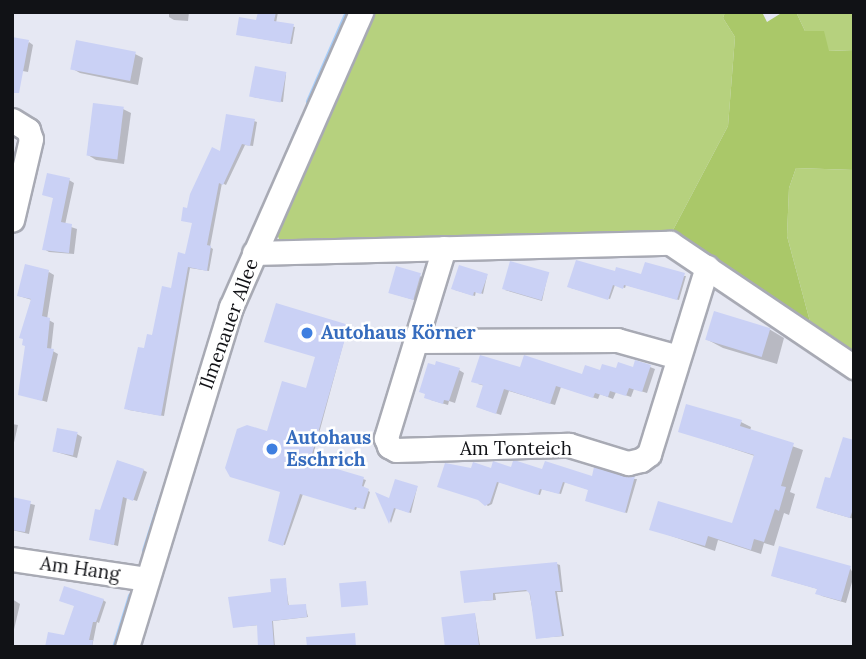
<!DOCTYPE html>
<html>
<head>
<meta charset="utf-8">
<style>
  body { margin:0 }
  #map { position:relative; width:866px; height:659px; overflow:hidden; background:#e6e8f3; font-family:Lora,serif }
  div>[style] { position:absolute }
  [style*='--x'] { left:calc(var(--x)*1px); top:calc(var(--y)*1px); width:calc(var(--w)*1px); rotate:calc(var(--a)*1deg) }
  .green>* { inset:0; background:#b6d17e }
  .forest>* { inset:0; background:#aac869 }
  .shadow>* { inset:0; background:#0003 }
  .stream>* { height:5px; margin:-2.5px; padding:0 2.5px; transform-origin:2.5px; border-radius:2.5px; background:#a6cdfa }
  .building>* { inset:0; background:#cad1f5; transform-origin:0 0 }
  .roads { filter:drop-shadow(2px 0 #a8aab4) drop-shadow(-2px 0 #a8aab4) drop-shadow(0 2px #a8aab4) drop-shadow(0 -2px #a8aab4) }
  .minor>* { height:23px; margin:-11.5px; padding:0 11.5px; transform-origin:11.5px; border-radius:11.5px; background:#fff }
  .dots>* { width:19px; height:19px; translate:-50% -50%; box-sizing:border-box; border:4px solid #fff; border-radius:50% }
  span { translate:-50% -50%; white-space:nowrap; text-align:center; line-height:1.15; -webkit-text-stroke:5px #fff; paint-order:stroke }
  .street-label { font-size:19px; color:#111216 }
  .shop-label { font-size:19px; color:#366cbe; font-weight:700 }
  .left { translate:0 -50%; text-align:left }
  .frame { position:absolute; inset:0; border:14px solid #111216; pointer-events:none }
</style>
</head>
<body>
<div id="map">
  <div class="green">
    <div style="clip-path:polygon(370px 12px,725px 12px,723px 18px,735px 37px,728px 126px,672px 232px,280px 242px,275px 228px)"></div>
    <div style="clip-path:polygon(796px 12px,854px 12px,854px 50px,828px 51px,805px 31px)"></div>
    <div style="clip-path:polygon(796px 168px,854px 170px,854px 359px,812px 329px,787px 236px,789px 188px)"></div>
  </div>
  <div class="forest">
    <div style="clip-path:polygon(725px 12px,762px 12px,767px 22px,783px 12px,796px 12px,805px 31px,824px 31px,829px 51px,854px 50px,854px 170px,796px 168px,789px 188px,787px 236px,812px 329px,672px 232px,728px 126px,735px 37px,723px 18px)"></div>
  </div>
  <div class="shadow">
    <div style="clip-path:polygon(169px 12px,189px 12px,188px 21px,174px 20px,169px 17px)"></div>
    <div style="clip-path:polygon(260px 12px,278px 12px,276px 23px,295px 27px,292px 44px,240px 35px,258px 22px)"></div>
    <div style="clip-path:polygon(29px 42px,33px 45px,28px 72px,12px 69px)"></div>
    <div style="clip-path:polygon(135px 54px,143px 58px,138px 85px,80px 73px,73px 69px)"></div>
    <div style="clip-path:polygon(286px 74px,283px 102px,253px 97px)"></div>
    <div style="clip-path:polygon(123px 109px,131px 113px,124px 164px,96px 160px,88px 155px)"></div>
    <div style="clip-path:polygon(254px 121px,257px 122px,253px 146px,245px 145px,226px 185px,222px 183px,210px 247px,213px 249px,209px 271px,190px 268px,164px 416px,129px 410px,126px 408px,146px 350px,187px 256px,193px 223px,189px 210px,221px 154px)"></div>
    <div style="clip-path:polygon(69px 180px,74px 183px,65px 225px,77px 229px,74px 254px,49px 252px,44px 249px,54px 198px,44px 194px)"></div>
    <div style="clip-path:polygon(397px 268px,425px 278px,418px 301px,394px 294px)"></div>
    <div style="clip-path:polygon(49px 272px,54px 275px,47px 319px,54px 323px,51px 350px,58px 354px,47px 402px,20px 394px,32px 300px,19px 296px)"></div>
    <div style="clip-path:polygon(616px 273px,643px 277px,686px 276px,679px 300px,626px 285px,625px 288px,615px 285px,610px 299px,571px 288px)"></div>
    <div style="clip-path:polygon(548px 274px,542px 301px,505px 290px)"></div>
    <div style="clip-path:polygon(487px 276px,483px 294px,476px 291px,475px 296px,455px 290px)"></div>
    <div style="clip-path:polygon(348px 326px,311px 463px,366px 480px,363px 488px,370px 492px,365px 509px,357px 507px,356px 510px,303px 494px,285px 545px,272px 542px,282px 492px,268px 433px,307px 390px)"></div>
    <div style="clip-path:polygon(769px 329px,784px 338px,777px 364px,723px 348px,708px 340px)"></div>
    <div style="clip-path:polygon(650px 367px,655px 369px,647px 393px,634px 389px,631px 397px,616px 392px,613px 399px,600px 394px,598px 399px,561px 387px,555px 405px,509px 391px,501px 415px,483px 409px,485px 386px,478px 384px,521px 369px,583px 376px)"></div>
    <div style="clip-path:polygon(459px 370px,464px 373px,455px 403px,449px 401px,448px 405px,431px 400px)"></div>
    <div style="clip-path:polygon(741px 422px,751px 427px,750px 431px,803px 450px,790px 492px,795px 494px,789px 515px,784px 513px,774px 546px,764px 543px,761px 554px,718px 540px,715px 551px,651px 529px,733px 525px,755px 456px,680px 431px)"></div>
    <div style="clip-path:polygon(12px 424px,18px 425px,13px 447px,12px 447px)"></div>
    <div style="clip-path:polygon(77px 434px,82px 437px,77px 458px,53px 451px)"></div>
    <div style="clip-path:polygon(854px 442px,854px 519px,823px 510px)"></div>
    <div style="clip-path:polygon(512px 469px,593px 478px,637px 479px,627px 513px,588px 501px,590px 490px,565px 482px,561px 494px,542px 489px,540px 495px,499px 482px,492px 504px,488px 506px,480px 500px,472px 470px)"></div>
    <div style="clip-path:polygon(143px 470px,147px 472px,137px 501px,127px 498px,118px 546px,91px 539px,101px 512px)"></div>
    <div style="clip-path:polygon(417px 488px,411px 513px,396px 508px,391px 523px,378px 495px,390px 500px)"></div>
    <div style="clip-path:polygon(12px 499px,35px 505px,29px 534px,12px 530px)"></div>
    <div style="clip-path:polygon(557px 564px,560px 565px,563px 592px,557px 592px,564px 636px,538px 638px,529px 591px,495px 594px,496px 600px,465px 602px)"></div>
    <div style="clip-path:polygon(850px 568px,854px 575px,846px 603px,822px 596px,817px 593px,818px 589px,773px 576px)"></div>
    <div style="clip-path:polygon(285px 580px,289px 607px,305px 605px,308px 617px,273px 621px,275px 647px,260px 647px,259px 625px,234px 627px)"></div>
    <div style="clip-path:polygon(12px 599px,20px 604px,12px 638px)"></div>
    <div style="clip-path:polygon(103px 600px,106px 602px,99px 623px,97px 622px,92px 647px,66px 637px,75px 606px)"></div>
    <div style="clip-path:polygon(475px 615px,480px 646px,447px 647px)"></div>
  </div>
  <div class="stream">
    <div style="--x:308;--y:101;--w:93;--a:-66.5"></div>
    <div style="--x:283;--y:162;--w:39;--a:-67"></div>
    <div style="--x:144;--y:550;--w:52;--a:-72.3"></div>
    <div style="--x:114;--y:647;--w:54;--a:-72.9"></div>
  </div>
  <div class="building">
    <div style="clip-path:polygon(258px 12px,276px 12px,274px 21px,294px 24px,290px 44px,236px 35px,239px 17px,256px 20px)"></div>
    <div style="clip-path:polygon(12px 37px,29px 40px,19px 93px,12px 93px)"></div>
    <div style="left:76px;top:40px;width:61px;height:30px;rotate:11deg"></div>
    <div style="left:255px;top:66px;width:32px;height:31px;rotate:11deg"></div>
    <div style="left:93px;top:103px;width:31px;height:53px;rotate:7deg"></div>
    <div style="clip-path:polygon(226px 114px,255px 119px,250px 146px,242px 144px,223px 185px,219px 183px,207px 245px,211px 246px,207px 271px,188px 267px,161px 416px,124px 409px,138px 347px,144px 348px,147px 334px,152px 335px,162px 286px,171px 288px,178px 252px,185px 254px,192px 223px,181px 221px,183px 207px,187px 208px,190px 194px,212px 147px,220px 151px)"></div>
    <div style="clip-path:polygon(47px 173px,70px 178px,61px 222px,72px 224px,69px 253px,42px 250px,53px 198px,42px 195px)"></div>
    <div style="clip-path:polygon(576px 260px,615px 271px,616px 267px,641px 274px,645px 262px,685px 273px,677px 300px,624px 285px,623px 289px,613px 285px,608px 300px,567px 287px)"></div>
    <div style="left:510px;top:261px;width:41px;height:29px;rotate:16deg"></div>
    <div style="clip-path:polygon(25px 264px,49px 270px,42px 316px,50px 318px,47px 348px,54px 349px,42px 401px,18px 395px,25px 346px,22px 345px,23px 339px,19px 338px,31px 299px,17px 296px)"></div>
    <div style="clip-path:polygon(459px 265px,488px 274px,481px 294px,474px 292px,473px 296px,451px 289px)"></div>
    <div style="left:396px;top:266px;width:26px;height:28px;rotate:16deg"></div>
    <div style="clip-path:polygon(276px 303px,349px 325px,310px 461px,364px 477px,362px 486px,369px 489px,363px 509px,355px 507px,354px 510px,300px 494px,283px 546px,268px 541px,280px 492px,230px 477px,225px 468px,237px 429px,247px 425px,267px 431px,282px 381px,306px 388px,315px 357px,264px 342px)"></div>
    <div style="left:714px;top:311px;width:59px;height:30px;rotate:17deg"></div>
    <div style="clip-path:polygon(480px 355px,520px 367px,524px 355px,582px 374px,585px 365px,600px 370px,602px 364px,616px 368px,618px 362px,633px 367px,635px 360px,651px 365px,642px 392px,629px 388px,626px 396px,610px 391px,608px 397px,595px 393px,593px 398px,556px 386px,550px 404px,504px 389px,496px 414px,476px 407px,483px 385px,471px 382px)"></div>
    <div style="clip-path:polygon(436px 361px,460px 368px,449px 401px,444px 400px,443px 404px,424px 398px,425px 394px,419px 392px,428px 363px,435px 365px)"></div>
    <div style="clip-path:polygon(686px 404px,742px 420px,740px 426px,794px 443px,781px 486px,786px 487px,779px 511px,775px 509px,764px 542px,754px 539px,751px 550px,708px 536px,705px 546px,649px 530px,658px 501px,732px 523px,754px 455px,678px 432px)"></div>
    <div style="left:57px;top:428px;width:21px;height:24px;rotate:11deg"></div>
    <div style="clip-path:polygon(843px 437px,854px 440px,854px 506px,850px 518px,816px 508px,825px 477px,830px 478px)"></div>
    <div style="clip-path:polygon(117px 460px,144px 469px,133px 501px,123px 497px,114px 545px,89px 540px,95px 509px,100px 510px)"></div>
    <div style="clip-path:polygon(493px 461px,511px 467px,513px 461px,517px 461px,542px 469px,545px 461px,592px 476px,594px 467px,624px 476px,635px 476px,625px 513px,585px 501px,588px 490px,563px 482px,559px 494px,540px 489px,538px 495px,497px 482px,490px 503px,485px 506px,478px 500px,437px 487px,445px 463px,471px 468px,473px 462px,491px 468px)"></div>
    <div style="clip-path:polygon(395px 479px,418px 486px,409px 513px,394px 508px,389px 524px,375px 492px,389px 498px)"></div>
    <div style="clip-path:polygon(12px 497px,31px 501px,25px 532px,12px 530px)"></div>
    <div style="clip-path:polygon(779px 546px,851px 566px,841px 601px,815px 594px,817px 589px,771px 576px)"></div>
    <div style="clip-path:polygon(557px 562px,561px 591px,555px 591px,562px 636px,536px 639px,530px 594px,526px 590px,493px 593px,493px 600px,464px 603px,460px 571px)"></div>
    <div style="clip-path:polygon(286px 578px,288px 605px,306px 604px,307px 617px,272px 621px,274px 647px,258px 647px,257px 625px,233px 628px,228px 597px,271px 592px,270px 579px)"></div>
    <div style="left:366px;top:581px;width:24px;height:27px;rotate:85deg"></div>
    <div style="clip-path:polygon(64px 586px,104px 599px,96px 622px,93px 622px,89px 640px,93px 640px,92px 647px,45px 647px,48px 632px,64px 635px,74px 606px,59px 601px)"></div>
    <div style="left:475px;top:613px;width:33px;height:34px;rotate:83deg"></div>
    <div style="clip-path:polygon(355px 633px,356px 647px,307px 647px,306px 637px)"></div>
  </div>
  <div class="roads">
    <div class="minor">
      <div style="--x:12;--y:120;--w:19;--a:32"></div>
      <div style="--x:28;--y:130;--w:9;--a:72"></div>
      <div style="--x:31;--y:139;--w:83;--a:103.2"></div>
      <div style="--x:444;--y:248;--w:199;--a:107"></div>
      <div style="--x:386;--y:438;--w:9;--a:69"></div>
      <div style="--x:389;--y:446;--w:8;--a:30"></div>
      <div style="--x:396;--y:450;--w:173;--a:-1.7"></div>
      <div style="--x:569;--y:445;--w:62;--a:17"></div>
      <div style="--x:628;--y:463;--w:13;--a:-13"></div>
      <div style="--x:641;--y:460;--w:10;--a:-37"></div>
      <div style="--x:649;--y:454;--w:196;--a:-72.8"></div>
      <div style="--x:254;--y:253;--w:416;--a:-1.4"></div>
      <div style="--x:670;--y:243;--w:222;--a:34"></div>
      <div style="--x:416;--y:341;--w:201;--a:-0.3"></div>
      <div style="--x:617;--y:340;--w:63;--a:15.6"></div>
      <div style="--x:12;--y:559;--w:136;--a:8.4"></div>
      <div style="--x:127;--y:647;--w:356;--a:-73"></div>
      <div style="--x:231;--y:307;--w:322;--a:-66.2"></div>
    </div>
  </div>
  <div class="dots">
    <div style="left:307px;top:333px;background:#3f7fe0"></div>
    <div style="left:272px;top:449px;background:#3f7fe0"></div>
  </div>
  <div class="street-label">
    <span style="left:229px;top:324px;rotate:-70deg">Ilmenauer Allee</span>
    <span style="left:516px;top:449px">Am Tonteich</span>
    <span style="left:80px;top:569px;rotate:8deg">Am Hang</span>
  </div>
  <div class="shop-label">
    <span class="left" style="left:321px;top:333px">Autohaus Körner</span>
    <span class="left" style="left:286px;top:449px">Autohaus<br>Eschrich</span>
  </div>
  <div class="frame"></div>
</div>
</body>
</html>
